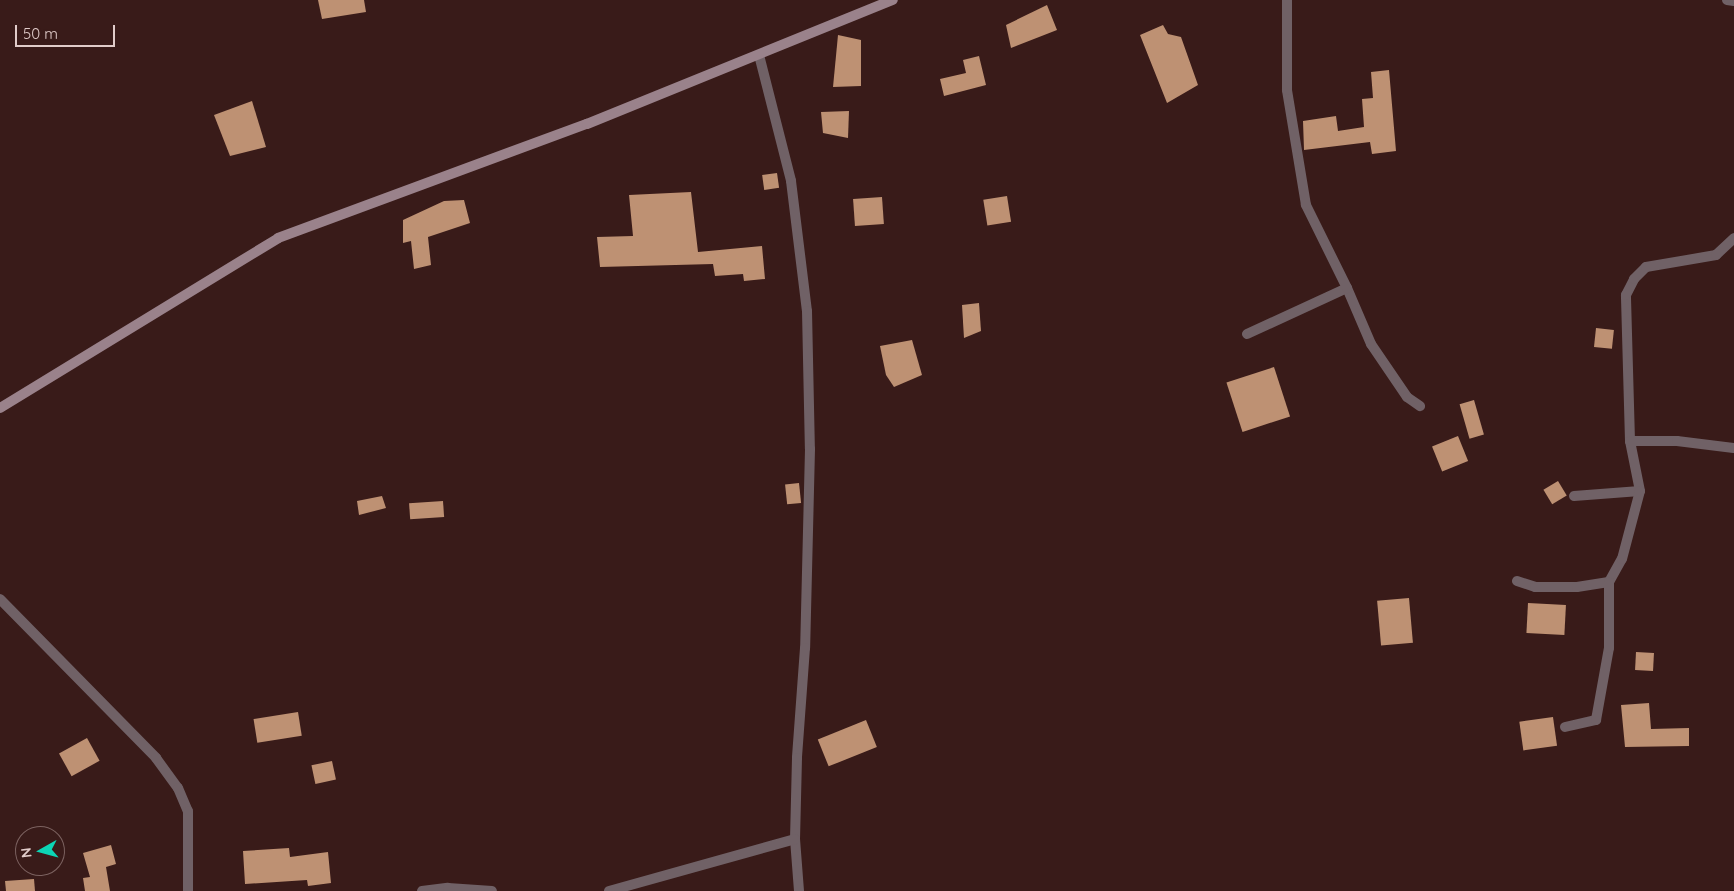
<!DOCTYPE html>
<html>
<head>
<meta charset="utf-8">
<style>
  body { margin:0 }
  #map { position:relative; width:1734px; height:891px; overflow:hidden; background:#391b19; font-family:Quicksand,sans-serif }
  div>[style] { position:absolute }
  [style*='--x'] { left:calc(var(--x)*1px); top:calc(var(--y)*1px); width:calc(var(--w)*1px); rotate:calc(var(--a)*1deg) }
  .building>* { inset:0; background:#be9173; transform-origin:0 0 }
  .street>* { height:10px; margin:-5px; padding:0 5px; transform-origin:5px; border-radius:5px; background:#706166 }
  .secondary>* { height:10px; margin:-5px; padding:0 5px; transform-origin:5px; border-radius:5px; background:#9a828b }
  span { translate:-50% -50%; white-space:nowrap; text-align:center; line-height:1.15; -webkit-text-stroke:5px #391b19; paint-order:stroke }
  .north { position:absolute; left:15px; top:826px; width:50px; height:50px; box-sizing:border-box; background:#391b19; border:1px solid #7c6260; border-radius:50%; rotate:263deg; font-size:14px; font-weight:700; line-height:20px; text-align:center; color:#e1ccca }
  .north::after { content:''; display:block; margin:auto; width:18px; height:22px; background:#0cd5b5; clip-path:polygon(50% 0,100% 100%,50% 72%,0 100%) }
  .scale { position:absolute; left:15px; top:25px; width:100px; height:22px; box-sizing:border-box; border:2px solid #e1ccca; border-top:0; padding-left:6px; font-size:15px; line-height:18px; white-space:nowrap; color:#e1ccca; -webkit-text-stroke:4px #391b19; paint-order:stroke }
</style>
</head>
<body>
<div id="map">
  <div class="building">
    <div style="clip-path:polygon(318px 0,364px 0,366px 12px,322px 19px)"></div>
    <div style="clip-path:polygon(1047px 5px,1057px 30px,1011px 48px,1006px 25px)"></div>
    <div style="clip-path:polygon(1163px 25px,1168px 34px,1181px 37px,1198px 85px,1167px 103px,1140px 35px)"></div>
    <div style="clip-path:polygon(838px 35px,861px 40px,861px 86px,833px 87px)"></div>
    <div style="clip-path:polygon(979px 56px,986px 85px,944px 96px,940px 79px,966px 73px,963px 60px)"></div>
    <div style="clip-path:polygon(1389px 70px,1396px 151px,1372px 154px,1370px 142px,1304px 150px,1303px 121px,1336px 116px,1338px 131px,1364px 127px,1362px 99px,1373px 98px,1371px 72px)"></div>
    <div style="clip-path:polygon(252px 101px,266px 147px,230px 156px,214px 115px)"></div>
    <div style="clip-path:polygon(849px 111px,848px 138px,823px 133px,821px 112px)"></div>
    <div style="left:777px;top:173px;width:15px;height:15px;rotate:82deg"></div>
    <div style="clip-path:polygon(691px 192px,698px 252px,762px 246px,765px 279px,744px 281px,743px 274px,715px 276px,713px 264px,600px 267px,597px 237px,633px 236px,629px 195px)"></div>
    <div style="left:1007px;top:196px;width:26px;height:24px;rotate:81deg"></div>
    <div style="left:882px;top:197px;width:27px;height:29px;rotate:86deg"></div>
    <div style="clip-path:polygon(464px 200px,470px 223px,428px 237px,431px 265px,414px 269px,411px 241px,403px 243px,403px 220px,444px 201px)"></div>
    <div style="clip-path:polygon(979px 303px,981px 331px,964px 338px,962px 305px)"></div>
    <div style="left:1596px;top:328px;width:18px;height:19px;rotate:6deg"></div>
    <div style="clip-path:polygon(912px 340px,922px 375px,894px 387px,886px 375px,880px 346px)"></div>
    <div style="left:1274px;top:367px;width:52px;height:50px;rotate:72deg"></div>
    <div style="left:1474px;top:400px;width:36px;height:15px;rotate:74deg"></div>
    <div style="left:1458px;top:436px;width:27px;height:28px;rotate:68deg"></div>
    <div style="left:1558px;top:481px;width:17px;height:17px;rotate:59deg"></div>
    <div style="left:799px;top:483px;width:20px;height:14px;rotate:84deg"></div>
    <div style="clip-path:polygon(382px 496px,386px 508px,359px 515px,357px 501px)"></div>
    <div style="left:443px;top:501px;width:16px;height:34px;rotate:86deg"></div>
    <div style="left:1409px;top:598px;width:45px;height:32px;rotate:85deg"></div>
    <div style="left:1528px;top:603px;width:38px;height:30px;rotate:3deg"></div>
    <div style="left:1636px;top:652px;width:18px;height:18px;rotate:3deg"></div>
    <div style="clip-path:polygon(1649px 703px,1651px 729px,1689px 728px,1689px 746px,1625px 747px,1621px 705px)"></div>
    <div style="left:298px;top:712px;width:24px;height:45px;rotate:81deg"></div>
    <div style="left:1553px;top:717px;width:29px;height:34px;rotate:82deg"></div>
    <div style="left:866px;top:720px;width:29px;height:52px;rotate:68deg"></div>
    <div style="left:87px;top:738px;width:26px;height:32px;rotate:61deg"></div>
    <div style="left:332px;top:761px;width:19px;height:21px;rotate:78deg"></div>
    <div style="clip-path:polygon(111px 845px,116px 864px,106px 867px,110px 891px,85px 891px,83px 878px,90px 877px,83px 853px)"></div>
    <div style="clip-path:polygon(289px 848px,290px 857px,328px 852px,331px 883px,308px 886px,307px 880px,245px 884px,243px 851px)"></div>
    <div style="clip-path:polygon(34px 879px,35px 891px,6px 891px,5px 881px)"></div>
  </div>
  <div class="street">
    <div style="--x:1727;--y:0;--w:7;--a:8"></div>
    <div style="--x:759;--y:55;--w:130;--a:75.7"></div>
    <div style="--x:791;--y:181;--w:131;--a:83"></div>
    <div style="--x:807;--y:311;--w:138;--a:88.8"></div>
    <div style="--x:810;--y:449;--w:199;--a:91.4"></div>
    <div style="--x:805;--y:648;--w:110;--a:94.2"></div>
    <div style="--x:797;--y:758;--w:81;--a:91.4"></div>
    <div style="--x:795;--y:839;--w:52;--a:85.6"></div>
    <div style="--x:1347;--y:288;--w:61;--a:66.8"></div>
    <div style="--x:1371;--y:344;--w:64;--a:55.8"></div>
    <div style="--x:1407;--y:397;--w:16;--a:35"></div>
    <div style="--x:1247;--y:334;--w:110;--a:-24.7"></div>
    <div style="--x:1347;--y:288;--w:93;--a:-116.3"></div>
    <div style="--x:1306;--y:205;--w:117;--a:-99.4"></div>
    <div style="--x:1287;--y:90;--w:90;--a:-90"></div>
    <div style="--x:1630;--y:441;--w:146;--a:-91.6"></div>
    <div style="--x:1626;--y:295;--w:18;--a:-63"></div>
    <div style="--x:1634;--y:279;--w:17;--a:-45"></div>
    <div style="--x:1646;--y:267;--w:71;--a:-9.7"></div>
    <div style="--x:1716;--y:255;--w:25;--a:-43"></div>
    <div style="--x:1574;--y:496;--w:66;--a:-4.3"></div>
    <div style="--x:1640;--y:491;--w:51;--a:-101.3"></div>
    <div style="--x:1630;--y:441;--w:47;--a:0"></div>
    <div style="--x:1677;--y:441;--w:57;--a:7"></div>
    <div style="--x:1517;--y:581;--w:19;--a:18"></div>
    <div style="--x:1535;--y:587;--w:42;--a:0"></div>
    <div style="--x:1577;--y:587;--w:32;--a:-9"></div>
    <div style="--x:1609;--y:582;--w:26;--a:-61"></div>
    <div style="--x:1622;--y:559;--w:70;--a:-75.2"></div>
    <div style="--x:0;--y:599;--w:223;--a:45.5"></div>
    <div style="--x:156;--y:758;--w:37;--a:54"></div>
    <div style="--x:178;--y:788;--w:25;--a:67"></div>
    <div style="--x:188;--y:811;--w:80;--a:90"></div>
    <div style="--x:1565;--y:727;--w:32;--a:-13"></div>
    <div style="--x:1596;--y:720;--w:73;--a:-79.8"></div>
    <div style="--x:1609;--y:648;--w:66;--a:-90"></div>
    <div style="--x:422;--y:891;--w:26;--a:-7"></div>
    <div style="--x:448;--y:888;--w:44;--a:3.9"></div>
    <div style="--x:609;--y:891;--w:193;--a:-15.6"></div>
  </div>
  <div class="secondary">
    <div style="--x:0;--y:408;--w:326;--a:-31.4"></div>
    <div style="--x:278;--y:238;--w:329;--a:-20.3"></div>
    <div style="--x:587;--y:124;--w:330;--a:-22.1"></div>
  </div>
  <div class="north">N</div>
  <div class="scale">50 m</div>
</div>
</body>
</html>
